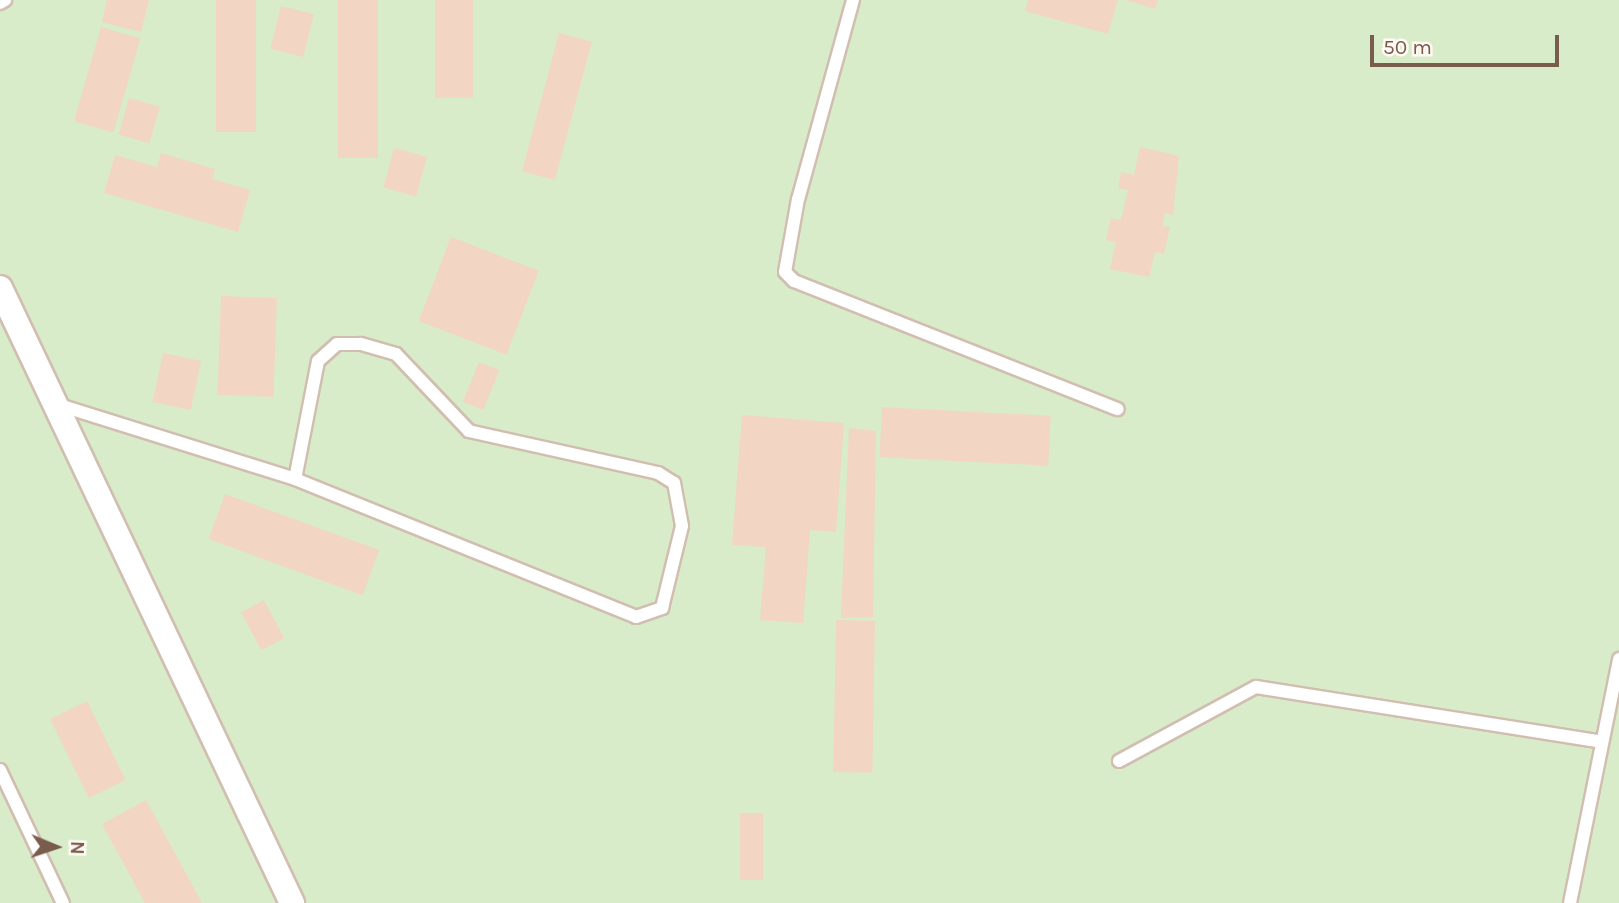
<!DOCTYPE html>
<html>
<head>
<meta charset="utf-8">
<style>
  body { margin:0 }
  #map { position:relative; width:1619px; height:903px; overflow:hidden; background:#fdf6ec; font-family:Karla,sans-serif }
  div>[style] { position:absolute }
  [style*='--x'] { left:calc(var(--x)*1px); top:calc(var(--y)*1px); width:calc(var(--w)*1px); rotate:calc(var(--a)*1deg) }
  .green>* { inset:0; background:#d8ecc9; transform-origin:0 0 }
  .building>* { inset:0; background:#f3d5c3; transform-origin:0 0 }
  .roads { filter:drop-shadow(2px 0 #d1beb0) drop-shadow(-2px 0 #d1beb0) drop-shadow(0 2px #d1beb0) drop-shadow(0 -2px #d1beb0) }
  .service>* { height:12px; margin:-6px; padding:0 6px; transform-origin:6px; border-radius:6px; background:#fff }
  .minor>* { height:24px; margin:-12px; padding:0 12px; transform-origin:12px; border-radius:12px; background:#fff }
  span { translate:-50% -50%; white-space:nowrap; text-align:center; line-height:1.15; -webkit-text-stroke:5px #fffaf3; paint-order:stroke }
  .north { position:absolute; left:21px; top:812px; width:70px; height:70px; -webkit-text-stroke:5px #fffaf3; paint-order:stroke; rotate:92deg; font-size:19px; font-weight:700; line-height:28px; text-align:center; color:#7a5c4d }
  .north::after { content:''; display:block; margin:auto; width:24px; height:32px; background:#7a5c4d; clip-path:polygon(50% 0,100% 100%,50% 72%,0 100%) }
  .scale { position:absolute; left:1370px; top:35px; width:189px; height:32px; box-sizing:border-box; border:4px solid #7a5c4d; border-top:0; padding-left:9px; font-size:21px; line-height:24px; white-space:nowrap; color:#7a5c4d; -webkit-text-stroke:5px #fffaf3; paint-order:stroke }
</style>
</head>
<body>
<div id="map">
  <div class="green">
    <div style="left:0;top:0;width:1619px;height:903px"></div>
  </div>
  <div class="building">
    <div style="clip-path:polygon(107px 0,149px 0,141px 32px,102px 22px)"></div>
    <div style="left:216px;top:0;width:40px;height:132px"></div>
    <div style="left:338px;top:0;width:40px;height:158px"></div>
    <div style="left:435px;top:0;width:38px;height:98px"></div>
    <div style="clip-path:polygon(1028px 0,1118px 0,1108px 34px,1025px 11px)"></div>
    <div style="clip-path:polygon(1126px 0,1158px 0,1155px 9px)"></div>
    <div style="left:281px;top:6px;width:34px;height:44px;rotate:14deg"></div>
    <div style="left:101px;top:27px;width:41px;height:98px;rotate:16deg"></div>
    <div style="left:559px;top:33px;width:34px;height:143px;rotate:15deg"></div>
    <div style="left:129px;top:98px;width:32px;height:38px;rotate:16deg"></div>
    <div style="clip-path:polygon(1140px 147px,1179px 156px,1173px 215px,1165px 213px,1162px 226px,1170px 227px,1164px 254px,1155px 252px,1149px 277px,1110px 269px,1116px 242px,1106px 240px,1111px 218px,1121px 220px,1128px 190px,1118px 188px,1121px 172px,1134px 175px)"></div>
    <div style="left:394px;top:148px;width:34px;height:41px;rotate:15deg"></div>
    <div style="clip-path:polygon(161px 153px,215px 169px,212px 179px,250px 190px,238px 232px,104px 193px,115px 155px,157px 167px)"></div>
    <div style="left:451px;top:237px;width:94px;height:90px;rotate:21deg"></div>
    <div style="left:221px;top:296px;width:56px;height:99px;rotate:2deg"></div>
    <div style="left:163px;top:353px;width:39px;height:50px;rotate:12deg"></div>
    <div style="left:479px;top:362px;width:22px;height:43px;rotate:22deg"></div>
    <div style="left:882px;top:407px;width:169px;height:50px;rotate:3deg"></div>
    <div style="clip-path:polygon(742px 415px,844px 423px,836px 532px,810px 530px,803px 623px,760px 620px,766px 547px,732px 545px)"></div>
    <div style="clip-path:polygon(849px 428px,876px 431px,873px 617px,841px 618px)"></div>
    <div style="left:225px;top:494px;width:164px;height:48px;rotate:20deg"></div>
    <div style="left:264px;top:600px;width:43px;height:26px;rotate:62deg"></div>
    <div style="left:836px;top:620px;width:39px;height:152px;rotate:1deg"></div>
    <div style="left:87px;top:701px;width:88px;height:41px;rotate:64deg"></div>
    <div style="clip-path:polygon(146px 800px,202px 903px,145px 903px,102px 824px)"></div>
    <div style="left:740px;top:813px;width:23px;height:67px"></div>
  </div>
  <div class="roads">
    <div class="service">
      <div style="--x:853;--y:0;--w:206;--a:105.4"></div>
      <div style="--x:798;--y:199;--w:74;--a:100.1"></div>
      <div style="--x:785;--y:272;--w:13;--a:45"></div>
      <div style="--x:794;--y:281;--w:348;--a:21.6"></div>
      <div style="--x:0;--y:3;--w:6;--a:-31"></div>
      <div style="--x:56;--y:404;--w:250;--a:17.4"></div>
      <div style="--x:295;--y:479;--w:368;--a:22"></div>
      <div style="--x:636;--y:617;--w:28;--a:-19"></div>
      <div style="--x:662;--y:608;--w:84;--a:-76.3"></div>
      <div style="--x:682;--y:526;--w:44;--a:-100.5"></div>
      <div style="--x:674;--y:483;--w:19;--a:-148"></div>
      <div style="--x:658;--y:473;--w:194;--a:-167.5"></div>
      <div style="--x:469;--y:431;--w:106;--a:-133.5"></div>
      <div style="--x:396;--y:354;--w:37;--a:-164"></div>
      <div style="--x:360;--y:344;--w:23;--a:180"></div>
      <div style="--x:337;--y:344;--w:25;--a:138"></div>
      <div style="--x:318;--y:361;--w:120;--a:101"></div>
      <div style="--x:1119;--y:761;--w:156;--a:-28.4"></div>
      <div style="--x:1256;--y:687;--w:350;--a:9"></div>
      <div style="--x:0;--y:770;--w:147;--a:64.7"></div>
      <div style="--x:1570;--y:903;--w:249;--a:-78.6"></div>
    </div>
    <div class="minor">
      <div style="--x:0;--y:288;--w:681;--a:64.6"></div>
    </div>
  </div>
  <div class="north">N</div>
  <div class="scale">50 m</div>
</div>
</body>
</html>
